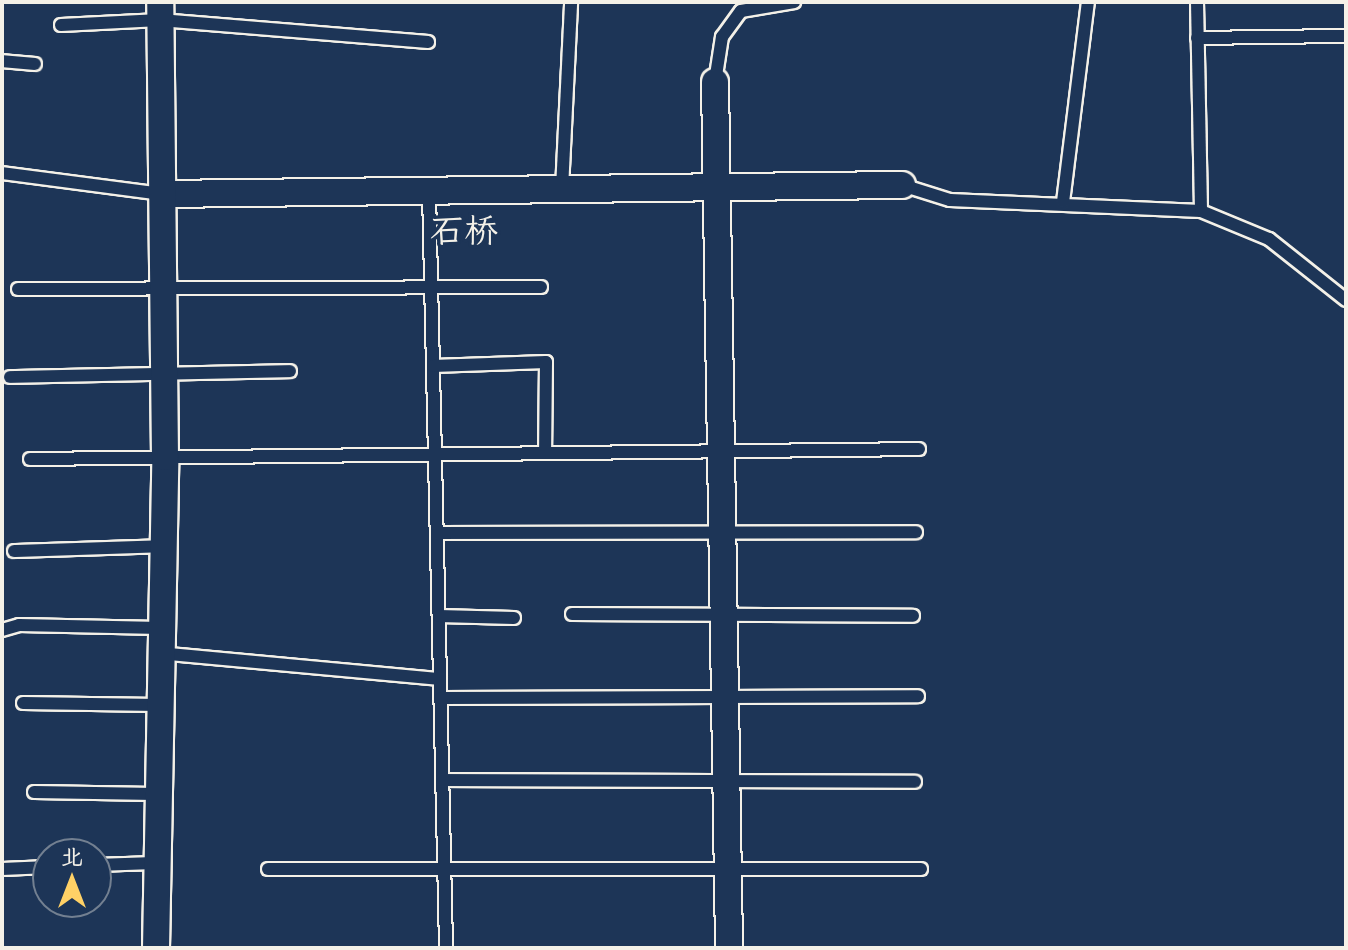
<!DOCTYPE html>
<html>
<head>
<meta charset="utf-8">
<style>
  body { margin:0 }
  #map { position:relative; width:1348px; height:950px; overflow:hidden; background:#1d3557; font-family:"Patrick Hand","LXGW WenKai TC",sans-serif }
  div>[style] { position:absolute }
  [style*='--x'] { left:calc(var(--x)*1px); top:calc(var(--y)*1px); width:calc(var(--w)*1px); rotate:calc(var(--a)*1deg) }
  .roads { filter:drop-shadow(2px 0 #f4f1e8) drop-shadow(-2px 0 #f4f1e8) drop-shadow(0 2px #f4f1e8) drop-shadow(0 -2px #f4f1e8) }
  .lane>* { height:12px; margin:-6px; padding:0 6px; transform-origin:6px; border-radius:6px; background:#1d3557 }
  .street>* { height:26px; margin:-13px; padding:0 13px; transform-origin:13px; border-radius:13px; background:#1d3557 }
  span { translate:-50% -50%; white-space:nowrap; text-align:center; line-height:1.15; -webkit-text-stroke:7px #1d3557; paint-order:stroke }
  .quarter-label { font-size:34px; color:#f4f1e8 }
  .frame { position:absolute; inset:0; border:4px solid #f4f1e8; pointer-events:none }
  .north { position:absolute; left:32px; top:838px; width:80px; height:80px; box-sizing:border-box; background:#1d3557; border:2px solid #738091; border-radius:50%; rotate:0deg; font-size:22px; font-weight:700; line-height:32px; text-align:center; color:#f4f1e8 }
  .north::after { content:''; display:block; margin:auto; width:28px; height:36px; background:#ffd166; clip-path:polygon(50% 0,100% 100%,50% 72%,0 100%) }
</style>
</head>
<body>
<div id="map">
  <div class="roads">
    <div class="lane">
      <div style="--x:1197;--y:2;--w:209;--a:88.9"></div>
      <div style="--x:61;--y:25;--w:99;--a:-2.9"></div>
      <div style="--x:160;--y:20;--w:269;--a:4.7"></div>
      <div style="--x:1197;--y:38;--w:149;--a:-0.8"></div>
      <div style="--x:2;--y:61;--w:33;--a:5"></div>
      <div style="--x:715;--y:82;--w:46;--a:-81.2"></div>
      <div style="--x:722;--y:37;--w:32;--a:-54"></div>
      <div style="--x:741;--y:11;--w:54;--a:-9.6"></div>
      <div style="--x:2;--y:173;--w:161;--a:7.5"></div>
      <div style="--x:902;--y:185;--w:50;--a:17.4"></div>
      <div style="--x:950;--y:200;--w:251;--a:2.5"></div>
      <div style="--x:1201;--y:211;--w:74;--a:22.4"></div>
      <div style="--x:1269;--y:239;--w:98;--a:38.4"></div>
      <div style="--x:562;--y:189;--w:187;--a:-87.2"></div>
      <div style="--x:429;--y:191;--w:757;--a:88.71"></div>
      <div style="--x:1063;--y:202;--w:202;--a:-82.9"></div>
      <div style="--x:18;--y:289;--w:523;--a:-0.22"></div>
      <div style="--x:433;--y:366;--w:113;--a:-2"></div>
      <div style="--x:546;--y:362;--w:91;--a:90.6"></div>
      <div style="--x:10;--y:377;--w:280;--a:-1.2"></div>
      <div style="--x:30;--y:459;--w:889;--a:-0.64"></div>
      <div style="--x:437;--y:533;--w:479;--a:-0.1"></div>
      <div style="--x:14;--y:551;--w:148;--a:-1.9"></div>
      <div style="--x:572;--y:614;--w:341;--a:0.3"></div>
      <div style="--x:439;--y:616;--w:75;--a:1.5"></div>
      <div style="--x:2;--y:630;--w:18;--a:-16"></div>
      <div style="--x:19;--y:625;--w:141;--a:1.2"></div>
      <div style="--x:159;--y:653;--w:282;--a:5.3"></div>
      <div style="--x:441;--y:698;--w:477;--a:-0.2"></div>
      <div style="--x:23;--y:703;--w:135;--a:0.8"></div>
      <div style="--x:442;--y:780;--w:473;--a:0.2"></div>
      <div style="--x:34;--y:792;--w:121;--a:0.9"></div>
      <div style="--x:96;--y:865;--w:58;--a:-2"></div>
      <div style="--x:2;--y:869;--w:46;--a:-2.5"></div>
      <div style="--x:268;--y:869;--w:653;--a:0"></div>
    </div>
    <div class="street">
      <div style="--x:715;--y:82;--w:866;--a:89.07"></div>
      <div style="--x:162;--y:194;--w:740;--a:-0.7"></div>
      <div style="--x:156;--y:948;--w:491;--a:-88.9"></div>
      <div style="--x:165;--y:457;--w:455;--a:-90.6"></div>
    </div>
  </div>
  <div class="quarter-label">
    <span style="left:464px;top:231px">石桥</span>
  </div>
  <div class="frame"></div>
  <div class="north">北</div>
</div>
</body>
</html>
